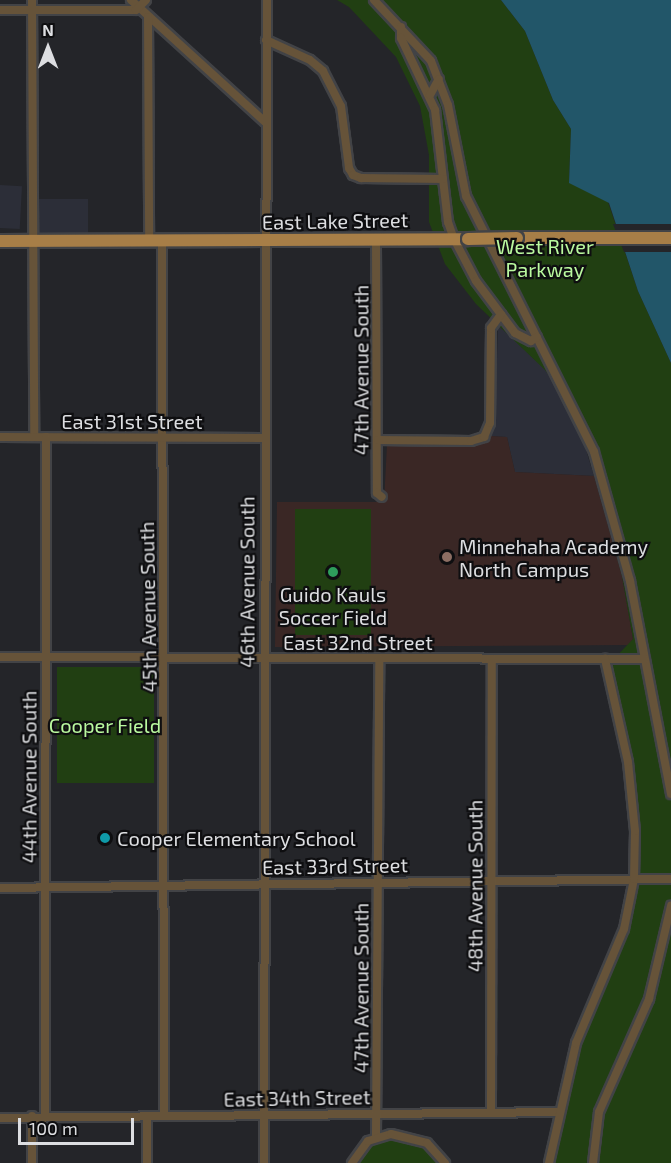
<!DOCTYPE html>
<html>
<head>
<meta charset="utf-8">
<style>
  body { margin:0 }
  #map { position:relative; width:671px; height:1163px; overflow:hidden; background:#242529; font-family:"Exo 2",sans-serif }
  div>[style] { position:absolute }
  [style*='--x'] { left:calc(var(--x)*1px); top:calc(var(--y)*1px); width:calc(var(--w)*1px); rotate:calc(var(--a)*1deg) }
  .built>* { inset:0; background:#2c2e38; transform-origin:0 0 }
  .education>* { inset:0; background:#3a2725 }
  .green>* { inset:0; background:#213f12; transform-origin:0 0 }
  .water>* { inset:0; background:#225669 }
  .pier>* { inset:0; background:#242529 }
  .roads { filter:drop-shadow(2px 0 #424346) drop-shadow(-2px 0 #424346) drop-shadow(0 2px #424346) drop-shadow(0 -2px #424346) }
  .street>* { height:8px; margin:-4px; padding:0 4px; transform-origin:4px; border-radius:4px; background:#665339 }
  .primary>* { height:12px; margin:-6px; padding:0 6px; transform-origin:6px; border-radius:6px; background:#a77e47 }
  .bridges { filter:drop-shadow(2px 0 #424346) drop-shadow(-2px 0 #424346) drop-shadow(0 2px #424346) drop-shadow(0 -2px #424346) }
  .primary-bridge>* { height:12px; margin:-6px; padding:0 6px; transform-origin:6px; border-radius:6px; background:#a77e47 }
  .dots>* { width:16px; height:16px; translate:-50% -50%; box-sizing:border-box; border:3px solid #0e0e10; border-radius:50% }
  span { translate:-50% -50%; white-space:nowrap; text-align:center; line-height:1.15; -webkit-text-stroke:4.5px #0e0e10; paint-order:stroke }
  .street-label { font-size:20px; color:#dddee1 }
  .park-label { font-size:20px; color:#baf99f }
  .poi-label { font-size:20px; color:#dddee1 }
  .left { translate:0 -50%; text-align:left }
  .north { position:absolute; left:18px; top:18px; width:60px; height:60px; -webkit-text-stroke:4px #0e0e10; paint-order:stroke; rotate:0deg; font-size:16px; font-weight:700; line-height:24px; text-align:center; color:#dddee1 }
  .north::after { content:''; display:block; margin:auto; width:21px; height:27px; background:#dddee1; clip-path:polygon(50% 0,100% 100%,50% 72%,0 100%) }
  .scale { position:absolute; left:18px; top:1118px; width:116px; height:27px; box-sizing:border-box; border:3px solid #dddee1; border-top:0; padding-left:8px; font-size:18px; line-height:21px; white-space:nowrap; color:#dddee1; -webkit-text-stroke:4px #0e0e10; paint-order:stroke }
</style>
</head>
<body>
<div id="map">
  <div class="built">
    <div style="left:0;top:185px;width:22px;height:43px;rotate:3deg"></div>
    <div style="clip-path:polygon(37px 199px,88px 199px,88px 234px,41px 235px,37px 230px)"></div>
    <div style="clip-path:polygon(498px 325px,545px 369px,562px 393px,579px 427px,594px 476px,515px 472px,507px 437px,490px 436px,495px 427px)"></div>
  </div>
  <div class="education">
    <div style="clip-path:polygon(490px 436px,507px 437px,515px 472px,594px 476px,622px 576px,633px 639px,628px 645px,275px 647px,277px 502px,384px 502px,387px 445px,478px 444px)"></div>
  </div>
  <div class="green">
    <div style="clip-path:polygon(337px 0,501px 0,525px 31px,553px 100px,571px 129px,569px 182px,608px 202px,638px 291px,671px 363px,671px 1163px,554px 1163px,581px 1044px,628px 930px,639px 880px,640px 831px,633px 762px,610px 663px,633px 639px,622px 576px,589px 453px,562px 393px,545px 370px,476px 304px,445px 264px,429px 222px,429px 155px,420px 106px,396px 57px,349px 7px)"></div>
    <div style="left:295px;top:509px;width:76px;height:126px"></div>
    <div style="left:57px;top:667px;width:97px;height:116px"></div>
    <div style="clip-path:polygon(391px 1139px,425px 1146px,440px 1163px,358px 1163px,370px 1145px)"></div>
  </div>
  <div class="water">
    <div style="clip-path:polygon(501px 0,671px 0,671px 363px,638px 291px,609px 203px,569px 183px,571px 129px,553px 100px,525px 31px)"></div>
  </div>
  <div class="pier">
    <div style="clip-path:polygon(613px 224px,671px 224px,671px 252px,624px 252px)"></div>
  </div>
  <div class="roads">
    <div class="street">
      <div style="--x:32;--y:0;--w:437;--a:89.7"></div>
      <div style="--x:131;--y:0;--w:181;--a:42.3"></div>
      <div style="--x:374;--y:0;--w:83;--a:46.9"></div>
      <div style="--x:431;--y:61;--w:47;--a:68.9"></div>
      <div style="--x:448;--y:105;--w:93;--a:78.8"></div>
      <div style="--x:466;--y:196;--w:286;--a:63.4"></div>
      <div style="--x:594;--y:452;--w:134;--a:74.4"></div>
      <div style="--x:630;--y:581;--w:217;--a:79.1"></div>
      <div style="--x:0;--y:10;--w:136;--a:0"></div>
      <div style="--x:136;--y:10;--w:14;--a:-45"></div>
      <div style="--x:148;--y:17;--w:225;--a:89.7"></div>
      <div style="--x:401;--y:27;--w:11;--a:90"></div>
      <div style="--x:401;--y:38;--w:80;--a:64.7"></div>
      <div style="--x:435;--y:110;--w:113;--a:83.4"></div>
      <div style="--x:448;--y:222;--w:18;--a:71"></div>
      <div style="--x:454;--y:239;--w:47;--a:62.4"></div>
      <div style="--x:476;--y:281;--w:65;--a:53.1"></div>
      <div style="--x:515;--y:333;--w:18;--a:27"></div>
      <div style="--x:531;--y:341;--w:7;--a:-34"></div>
      <div style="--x:266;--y:40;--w:48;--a:24.4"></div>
      <div style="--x:310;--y:60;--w:17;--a:40"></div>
      <div style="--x:323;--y:71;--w:39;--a:63"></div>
      <div style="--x:341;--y:106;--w:63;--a:82.6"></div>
      <div style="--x:349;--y:168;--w:8;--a:60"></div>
      <div style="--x:353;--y:175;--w:9;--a:21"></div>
      <div style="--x:361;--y:178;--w:82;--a:0.7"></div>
      <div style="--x:430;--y:95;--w:18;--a:-61"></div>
      <div style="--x:376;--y:241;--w:252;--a:89.8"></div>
      <div style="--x:377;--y:493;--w:6;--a:39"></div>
      <div style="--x:162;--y:242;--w:874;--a:89.87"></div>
      <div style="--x:0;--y:437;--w:264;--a:0.2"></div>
      <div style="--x:378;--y:440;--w:93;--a:0.6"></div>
      <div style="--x:471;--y:441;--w:14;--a:-17"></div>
      <div style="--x:484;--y:437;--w:15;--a:-67"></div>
      <div style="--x:490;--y:423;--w:95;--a:-89.4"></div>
      <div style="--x:491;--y:328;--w:17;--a:-54"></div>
      <div style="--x:0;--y:657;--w:644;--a:0.18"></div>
      <div style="--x:0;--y:888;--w:671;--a:-0.77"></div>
      <div style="--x:491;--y:1113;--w:454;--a:-89.9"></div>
      <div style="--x:32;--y:1116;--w:47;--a:90"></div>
      <div style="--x:45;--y:1116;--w:679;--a:-89.92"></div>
      <div style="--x:147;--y:1116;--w:47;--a:90"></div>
      <div style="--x:0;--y:1118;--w:559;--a:-0.61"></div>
      <div style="--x:376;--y:1136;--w:477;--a:-89.6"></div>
      <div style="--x:264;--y:1163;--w:1163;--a:-89.85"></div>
      <div style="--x:352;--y:1163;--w:27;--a:-54"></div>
      <div style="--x:368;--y:1141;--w:24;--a:-17"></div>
      <div style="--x:391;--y:1134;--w:37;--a:14"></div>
      <div style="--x:427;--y:1143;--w:27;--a:48"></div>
      <div style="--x:549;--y:1163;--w:123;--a:-77.3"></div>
      <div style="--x:576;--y:1043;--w:124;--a:-67.2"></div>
      <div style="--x:624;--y:929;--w:51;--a:-78.7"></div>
      <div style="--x:634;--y:879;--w:48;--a:-88.8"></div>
      <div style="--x:635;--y:831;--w:69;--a:-95.8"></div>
      <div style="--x:628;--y:762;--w:106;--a:-102.6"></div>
      <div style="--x:593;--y:1163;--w:51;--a:-83.3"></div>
      <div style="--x:599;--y:1112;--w:124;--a:-66.1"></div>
      <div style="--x:649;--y:999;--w:96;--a:-76.7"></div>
    </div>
    <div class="primary">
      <div style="--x:517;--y:238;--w:154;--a:0"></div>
      <div style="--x:0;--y:241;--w:468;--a:-0.2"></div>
    </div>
  </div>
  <div class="bridges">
    <div class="primary-bridge">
      <div style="--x:468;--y:239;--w:49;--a:-1.2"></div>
    </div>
  </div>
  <div class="dots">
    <div style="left:447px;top:557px;background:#8d6e63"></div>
    <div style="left:333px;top:572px;background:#2e9e5b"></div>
    <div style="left:105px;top:838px;background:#0f9aa8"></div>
  </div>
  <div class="street-label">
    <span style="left:335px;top:221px;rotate:-1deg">East Lake Street</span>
    <span style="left:361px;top:370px;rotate:-90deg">47th Avenue South</span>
    <span style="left:132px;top:421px">East 31st Street</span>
    <span style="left:247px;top:582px;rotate:-90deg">46th Avenue South</span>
    <span style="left:148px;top:607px;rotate:-91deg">45th Avenue South</span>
    <span style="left:358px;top:642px">East 32nd Street</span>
    <span style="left:29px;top:777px;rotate:-90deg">44th Avenue South</span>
    <span style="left:335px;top:866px;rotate:-1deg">East 33rd Street</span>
    <span style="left:475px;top:886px;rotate:-90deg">48th Avenue South</span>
    <span style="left:361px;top:988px;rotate:-90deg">47th Avenue South</span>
    <span style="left:297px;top:1098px;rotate:-1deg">East 34th Street</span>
  </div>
  <div class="park-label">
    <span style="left:545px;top:258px">West River<br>Parkway</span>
    <span style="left:105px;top:725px">Cooper Field</span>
  </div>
  <div class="poi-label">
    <span class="left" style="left:459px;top:558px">Minnehaha Academy<br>North Campus</span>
    <span style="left:333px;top:606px">Guido Kauls<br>Soccer Field</span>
    <span class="left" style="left:117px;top:838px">Cooper Elementary School</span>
  </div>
  <div class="north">N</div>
  <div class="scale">100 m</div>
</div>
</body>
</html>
